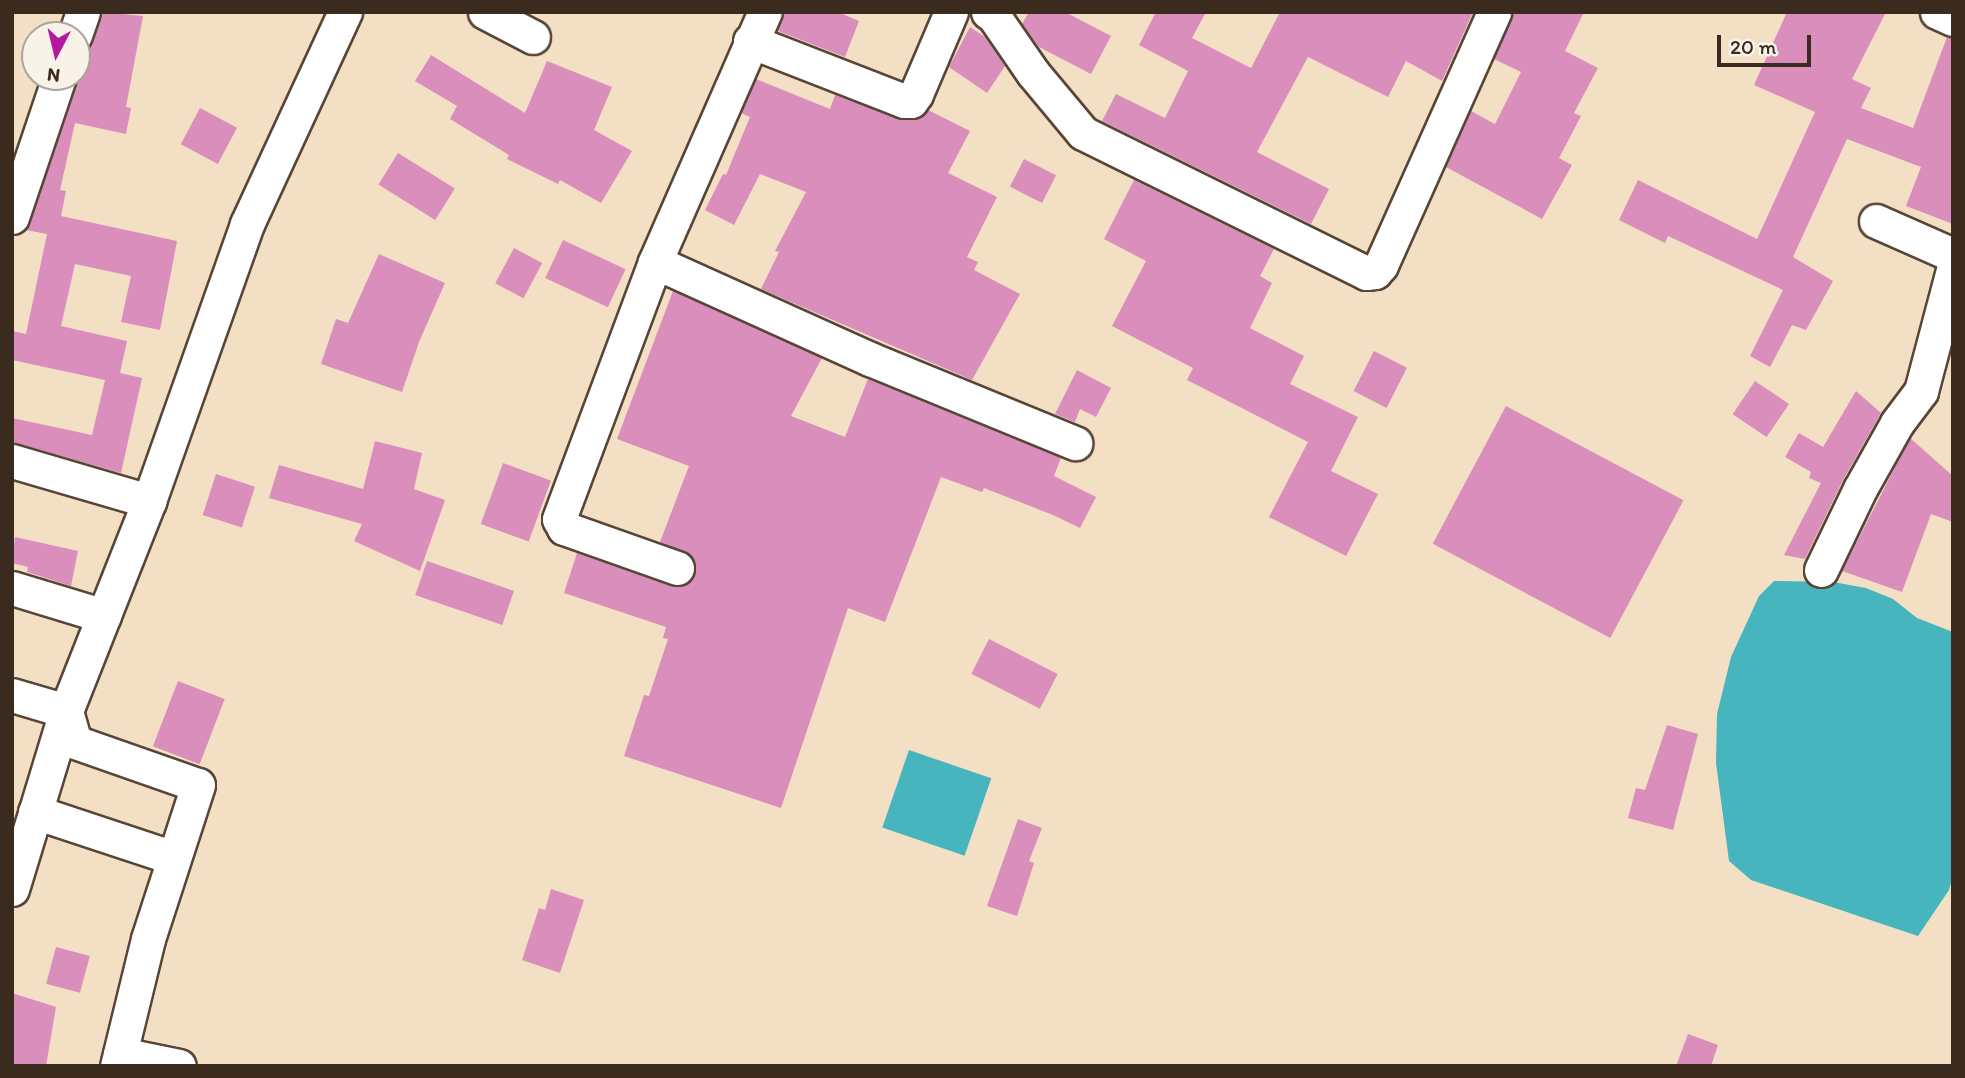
<!DOCTYPE html>
<html>
<head>
<meta charset="utf-8">
<style>
  body { margin:0 }
  #map { position:relative; width:1965px; height:1078px; overflow:hidden; background:#f3dfc3; font-family:Itim,sans-serif }
  div>[style] { position:absolute }
  [style*='--x'] { left:calc(var(--x)*1px); top:calc(var(--y)*1px); width:calc(var(--w)*1px); rotate:calc(var(--a)*1deg) }
  .water>* { inset:0; background:#46b5be; transform-origin:0 0 }
  .building>* { inset:0; background:#da8ebc; transform-origin:0 0 }
  .roads { filter:drop-shadow(2px 0 #574537) drop-shadow(-2px 0 #574537) drop-shadow(0 2px #574537) drop-shadow(0 -2px #574537) }
  .street>* { height:33px; margin:-16.5px; padding:0 16.5px; transform-origin:16.5px; border-radius:16.5px; background:#fff }
  span { translate:-50% -50%; white-space:nowrap; text-align:center; line-height:1.15; -webkit-text-stroke:7px #f7f3e8; paint-order:stroke }
  .frame { position:absolute; inset:0; border:14px solid #3b2a1e; pointer-events:none }
  .north { position:absolute; left:21px; top:21px; width:70px; height:70px; box-sizing:border-box; background:#f7f3e8; border:2px solid #aca397; border-radius:50%; rotate:187deg; font-size:19px; font-weight:700; line-height:28px; text-align:center; color:#3b2a1e }
  .north::after { content:''; display:block; margin:auto; width:24px; height:32px; background:#b5179e; clip-path:polygon(50% 0,100% 100%,50% 72%,0 100%) }
  .scale { position:absolute; left:1717px; top:35px; width:94px; height:32px; box-sizing:border-box; border:4px solid #3b2a1e; border-top:0; padding-left:9px; font-size:21px; line-height:24px; white-space:nowrap; color:#3b2a1e; -webkit-text-stroke:5px #f7f3e8; paint-order:stroke }
</style>
</head>
<body>
<div id="map">
  <div class="water">
    <div style="clip-path:polygon(1774px 581px,1833px 582px,1866px 588px,1893px 599px,1917px 618px,1953px 632px,1953px 876px,1949px 890px,1918px 936px,1751px 880px,1729px 861px,1716px 763px,1717px 714px,1731px 657px,1759px 596px)"></div>
    <div style="left:909px;top:750px;width:87px;height:82px;rotate:19deg"></div>
  </div>
  <div class="building">
    <div style="clip-path:polygon(102px 12px,143px 16px,126px 107px,131px 108px,126px 134px,75px 123px,60px 190px,66px 191px,61px 216px,177px 241px,160px 330px,121px 322px,131px 276px,75px 264px,61px 326px,127px 341px,120px 373px,142px 378px,121px 473px,12px 442px,12px 418px,92px 435px,105px 380px,12px 360px,12px 331px,26px 334px,47px 234px,26px 230px,77px 83px,80px 54px,93px 42px)"></div>
    <div style="clip-path:polygon(784px 12px,838px 12px,859px 21px,845px 57px,778px 31px)"></div>
    <div style="clip-path:polygon(1029px 12px,1065px 12px,1111px 36px,1091px 74px,1039px 47px,1022px 24px)"></div>
    <div style="clip-path:polygon(1156px 12px,1206px 12px,1192px 38px,1251px 68px,1280px 12px,1473px 12px,1442px 81px,1406px 61px,1388px 97px,1308px 57px,1257px 152px,1329px 189px,1311px 224px,1102px 121px,1116px 94px,1165px 118px,1188px 71px,1139px 45px)"></div>
    <div style="clip-path:polygon(1513px 12px,1584px 12px,1565px 51px,1598px 68px,1574px 113px,1581px 116px,1559px 158px,1572px 165px,1542px 219px,1446px 167px,1471px 111px,1495px 124px,1521px 72px,1494px 59px)"></div>
    <div style="clip-path:polygon(1787px 12px,1886px 12px,1852px 79px,1871px 88px,1861px 108px,1913px 128px,1947px 37px,1953px 38px,1953px 224px,1906px 206px,1921px 167px,1847px 139px,1793px 257px,1833px 281px,1806px 330px,1792px 325px,1770px 367px,1750px 356px,1783px 290px,1668px 236px,1665px 243px,1619px 220px,1638px 180px,1757px 239px,1815px 112px,1754px 85px)"></div>
    <div style="clip-path:polygon(970px 27px,985px 37px,1005px 66px,987px 93px,949px 67px)"></div>
    <div style="clip-path:polygon(431px 55px,525px 113px,547px 61px,612px 87px,594px 130px,632px 151px,601px 203px,560px 180px,558px 184px,507px 159px,509px 155px,450px 119px,457px 106px,415px 81px)"></div>
    <div style="clip-path:polygon(756px 79px,830px 109px,835px 95px,904px 120px,919px 118px,928px 110px,970px 131px,948px 173px,997px 197px,967px 257px,978px 262px,974px 270px,1020px 294px,972px 380px,761px 289px,779px 252px,775px 251px,806px 192px,760px 174px,734px 225px,705px 210px,723px 174px,726px 175px,750px 117px,741px 113px)"></div>
    <div style="left:200px;top:108px;width:42px;height:41px;rotate:28deg"></div>
    <div style="left:398px;top:153px;width:67px;height:37px;rotate:32deg"></div>
    <div style="left:1024px;top:159px;width:36px;height:31px;rotate:27deg"></div>
    <div style="clip-path:polygon(1134px 180px,1274px 249px,1260px 276px,1272px 283px,1250px 328px,1304px 356px,1290px 384px,1358px 417px,1331px 471px,1378px 494px,1346px 556px,1269px 517px,1308px 442px,1187px 380px,1193px 368px,1112px 326px,1146px 261px,1104px 239px)"></div>
    <div style="left:563px;top:240px;width:69px;height:42px;rotate:25deg"></div>
    <div style="left:514px;top:248px;width:32px;height:40px;rotate:28deg"></div>
    <div style="clip-path:polygon(379px 254px,445px 283px,419px 342px,402px 392px,321px 364px,336px 319px,348px 323px)"></div>
    <div style="clip-path:polygon(673px 291px,822px 358px,791px 416px,845px 437px,868px 379px,1061px 458px,1054px 476px,1096px 497px,1080px 528px,1053px 515px,984px 488px,982px 492px,941px 477px,885px 622px,848px 608px,781px 808px,624px 756px,644px 695px,649px 696px,668px 639px,663px 638px,666px 627px,564px 593px,577px 553px,671px 586px,681px 587px,695px 575px,696px 564px,691px 555px,660px 542px,689px 466px,617px 439px)"></div>
    <div style="left:1374px;top:351px;width:37px;height:45px;rotate:27deg"></div>
    <div style="clip-path:polygon(1077px 370px,1111px 388px,1096px 417px,1080px 409px,1075px 422px,1055px 414px)"></div>
    <div style="left:1755px;top:381px;width:41px;height:40px;rotate:34deg"></div>
    <div style="clip-path:polygon(1856px 391px,1881px 413px,1843px 480px,1805px 559px,1784px 555px,1821px 483px,1809px 478px,1811px 472px,1785px 457px,1799px 433px,1823px 447px)"></div>
    <div style="left:1506px;top:406px;width:201px;height:156px;rotate:28deg"></div>
    <div style="clip-path:polygon(1910px 438px,1953px 476px,1953px 522px,1931px 514px,1902px 592px,1842px 571px)"></div>
    <div style="clip-path:polygon(375px 441px,422px 453px,414px 489px,445px 500px,420px 571px,354px 541px,362px 524px,269px 498px,279px 465px,363px 489px)"></div>
    <div style="left:503px;top:463px;width:51px;height:65px;rotate:20deg"></div>
    <div style="left:216px;top:474px;width:41px;height:43px;rotate:18deg"></div>
    <div style="clip-path:polygon(15px 537px,78px 551px,71px 586px,27px 572px,28px 567px,12px 563px)"></div>
    <div style="left:427px;top:561px;width:92px;height:36px;rotate:19deg"></div>
    <div style="left:989px;top:639px;width:77px;height:39px;rotate:27deg"></div>
    <div style="left:178px;top:681px;width:50px;height:70px;rotate:21deg"></div>
    <div style="clip-path:polygon(1667px 725px,1698px 734px,1673px 830px,1628px 818px,1636px 788px,1645px 790px)"></div>
    <div style="clip-path:polygon(1018px 819px,1042px 828px,1029px 861px,1034px 863px,1017px 916px,987px 906px)"></div>
    <div style="clip-path:polygon(551px 889px,584px 900px,560px 973px,522px 960px,539px 908px,545px 910px)"></div>
    <div style="left:56px;top:947px;width:35px;height:38px;rotate:15deg"></div>
    <div style="clip-path:polygon(12px 993px,56px 1007px,46px 1066px,12px 1066px)"></div>
    <div style="clip-path:polygon(1688px 1034px,1718px 1045px,1711px 1066px,1676px 1066px)"></div>
  </div>
  <div class="roads">
    <div class="street">
      <div style="--x:485;--y:12;--w:54;--a:27.5"></div>
      <div style="--x:988;--y:12;--w:6;--a:31"></div>
      <div style="--x:993;--y:15;--w:70;--a:55.4"></div>
      <div style="--x:1033;--y:73;--w:78;--a:50.2"></div>
      <div style="--x:1083;--y:133;--w:316;--a:26.3"></div>
      <div style="--x:1366;--y:273;--w:9;--a:-6"></div>
      <div style="--x:1375;--y:272;--w:9;--a:-49"></div>
      <div style="--x:1381;--y:265;--w:277;--a:-65.9"></div>
      <div style="--x:1937;--y:12;--w:17;--a:24"></div>
      <div style="--x:75;--y:35;--w:24;--a:-71"></div>
      <div style="--x:750;--y:41;--w:165;--a:21.3"></div>
      <div style="--x:904;--y:101;--w:7;--a:0"></div>
      <div style="--x:911;--y:101;--w:9;--a:-54"></div>
      <div style="--x:916;--y:94;--w:89;--a:-66.9"></div>
      <div style="--x:12;--y:217;--w:148;--a:-71.4"></div>
      <div style="--x:1876;--y:221;--w:84;--a:23.8"></div>
      <div style="--x:655;--y:262;--w:236;--a:24.3"></div>
      <div style="--x:870;--y:359;--w:222;--a:22.3"></div>
      <div style="--x:12;--y:461;--w:143;--a:16.3"></div>
      <div style="--x:677;--y:568;--w:120;--a:-160.5"></div>
      <div style="--x:564;--y:528;--w:10;--a:-119"></div>
      <div style="--x:559;--y:519;--w:274;--a:-69.5"></div>
      <div style="--x:655;--y:262;--w:273;--a:-66.3"></div>
      <div style="--x:1821;--y:570;--w:90;--a:-64.3"></div>
      <div style="--x:1860;--y:489;--w:76;--a:-60.7"></div>
      <div style="--x:1897;--y:423;--w:40;--a:-53"></div>
      <div style="--x:1921;--y:391;--w:125;--a:-75.2"></div>
      <div style="--x:12;--y:588;--w:96;--a:16.9"></div>
      <div style="--x:12;--y:695;--w:56;--a:16.5"></div>
      <div style="--x:66;--y:711;--w:32;--a:74"></div>
      <div style="--x:75;--y:742;--w:130;--a:19.3"></div>
      <div style="--x:198;--y:785;--w:162;--a:108"></div>
      <div style="--x:148;--y:939;--w:131;--a:103.7"></div>
      <div style="--x:35;--y:812;--w:146;--a:18.3"></div>
      <div style="--x:12;--y:889;--w:186;--a:-73.1"></div>
      <div style="--x:66;--y:711;--w:226;--a:-68.4"></div>
      <div style="--x:149;--y:501;--w:294;--a:-70.5"></div>
      <div style="--x:247;--y:224;--w:234;--a:-65.2"></div>
      <div style="--x:120;--y:1054;--w:60;--a:11.5"></div>
    </div>
  </div>
  <div class="frame"></div>
  <div class="north">N</div>
  <div class="scale">20 m</div>
</div>
</body>
</html>
